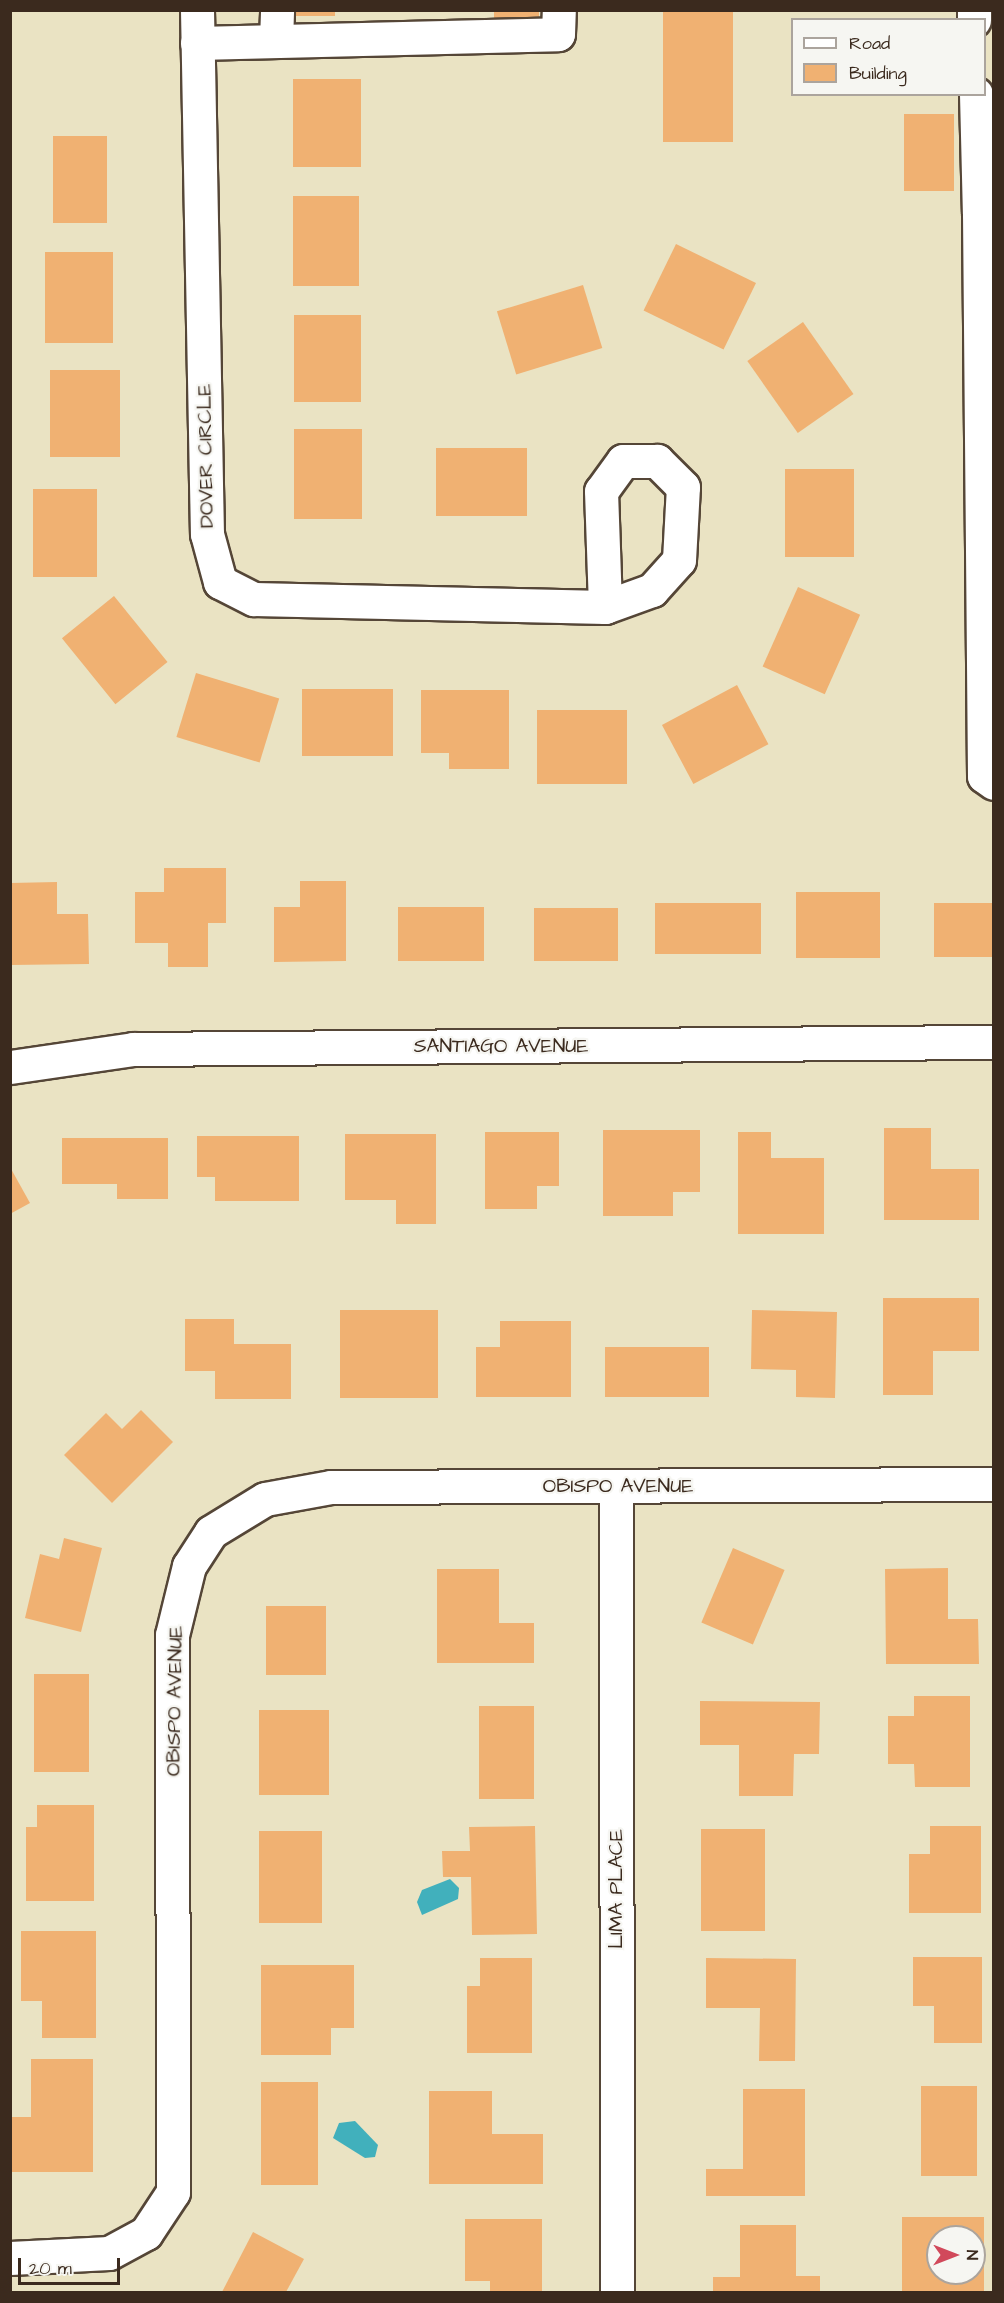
<!DOCTYPE html>
<html>
<head>
<meta charset="utf-8">
<style>
  body { margin:0 }
  #map { position:relative; width:1004px; height:2303px; overflow:hidden; background:#eae3c3; font-family:"Architects Daughter",sans-serif }
  div>[style] { position:absolute }
  [style*='--x'] { left:calc(var(--x)*1px); top:calc(var(--y)*1px); width:calc(var(--w)*1px); rotate:calc(var(--a)*1deg) }
  .water>* { inset:0; background:#41b0bc }
  .building>* { inset:0; background:#f0b172; transform-origin:0 0 }
  .roads { filter:drop-shadow(2px 0 #554637) drop-shadow(-2px 0 #554637) drop-shadow(0 2px #554637) drop-shadow(0 -2px #554637) }
  .minor>* { height:33px; margin:-16.5px; padding:0 16.5px; transform-origin:16.5px; border-radius:16.5px; background:#fff }
  span { translate:-50% -50%; white-space:nowrap; text-align:center; line-height:1.15; -webkit-text-stroke:4.5px #f6f6f2; paint-order:stroke }
  .street-label { font-size:20px; color:#3b2a1e }
  .frame { position:absolute; inset:0; border:12px solid #3b2a1e; pointer-events:none }
  .legend { position:absolute; left:791px; top:18px; width:195px; height:78px; box-sizing:border-box; background:#f6f6f2; border:2px solid #aba49d; margin:0; padding:8px 10px; list-style:none; font-size:18px; color:#3b2a1e }
  .legend li { display:flex; align-items:center; gap:12px; height:30px }
  .legend b { width:30px; border:2px solid #aba49d }
  .north { position:absolute; left:926px; top:2225px; width:60px; height:60px; box-sizing:border-box; background:#f6f6f2; border:2px solid #aba49d; border-radius:50%; rotate:90deg; font-size:16px; font-weight:700; line-height:24px; text-align:center; color:#3b2a1e }
  .north::after { content:''; display:block; margin:auto; width:21px; height:27px; background:#d1495b; clip-path:polygon(50% 0,100% 100%,50% 72%,0 100%) }
  .scale { position:absolute; left:18px; top:2258px; width:102px; height:27px; box-sizing:border-box; border:3px solid #3b2a1e; border-top:0; padding-left:8px; font-size:18px; line-height:21px; white-space:nowrap; color:#3b2a1e; -webkit-text-stroke:4px #f6f6f2; paint-order:stroke }
</style>
</head>
<body>
<div id="map">
  <div class="water">
    <div style="clip-path:polygon(450px 1879px,459px 1888px,458px 1899px,422px 1915px,417px 1902px,422px 1890px)"></div>
    <div style="clip-path:polygon(355px 2121px,378px 2145px,375px 2157px,365px 2158px,333px 2138px,339px 2123px)"></div>
  </div>
  <div class="building">
    <div style="left:287px;top:10px;width:48px;height:6px"></div>
    <div style="left:494px;top:10px;width:45px;height:8px"></div>
    <div style="left:663px;top:10px;width:70px;height:132px"></div>
    <div style="left:293px;top:79px;width:68px;height:88px"></div>
    <div style="left:904px;top:114px;width:50px;height:77px"></div>
    <div style="left:53px;top:136px;width:54px;height:87px"></div>
    <div style="left:293px;top:196px;width:66px;height:90px"></div>
    <div style="left:676px;top:244px;width:89px;height:74px;rotate:26deg"></div>
    <div style="left:45px;top:252px;width:68px;height:91px"></div>
    <div style="left:583px;top:285px;width:66px;height:90px;rotate:73deg"></div>
    <div style="left:294px;top:315px;width:67px;height:87px"></div>
    <div style="left:803px;top:322px;width:88px;height:68px;rotate:55deg"></div>
    <div style="left:50px;top:370px;width:70px;height:87px"></div>
    <div style="left:294px;top:429px;width:68px;height:90px"></div>
    <div style="left:436px;top:448px;width:91px;height:68px"></div>
    <div style="left:785px;top:469px;width:69px;height:88px"></div>
    <div style="left:33px;top:489px;width:64px;height:88px"></div>
    <div style="left:798px;top:587px;width:68px;height:87px;rotate:24deg"></div>
    <div style="left:114px;top:596px;width:85px;height:67px;rotate:51deg"></div>
    <div style="left:196px;top:673px;width:87px;height:67px;rotate:17deg"></div>
    <div style="left:737px;top:685px;width:67px;height:85px;rotate:62deg"></div>
    <div style="left:302px;top:689px;width:91px;height:67px"></div>
    <div style="clip-path:polygon(421px 690px,509px 690px,509px 769px,449px 769px,449px 753px,421px 753px)"></div>
    <div style="left:537px;top:710px;width:90px;height:74px"></div>
    <div style="clip-path:polygon(164px 868px,226px 868px,226px 923px,208px 923px,208px 967px,168px 967px,168px 943px,135px 943px,135px 892px,164px 892px)"></div>
    <div style="clip-path:polygon(300px 881px,346px 881px,346px 961px,274px 962px,274px 907px,300px 907px)"></div>
    <div style="clip-path:polygon(57px 882px,57px 914px,88px 914px,89px 964px,10px 965px,10px 883px)"></div>
    <div style="left:796px;top:892px;width:84px;height:66px"></div>
    <div style="left:655px;top:903px;width:106px;height:51px"></div>
    <div style="left:934px;top:903px;width:60px;height:54px"></div>
    <div style="left:398px;top:907px;width:86px;height:54px"></div>
    <div style="left:534px;top:908px;width:84px;height:53px"></div>
    <div style="clip-path:polygon(884px 1128px,931px 1128px,931px 1169px,979px 1169px,979px 1220px,884px 1220px)"></div>
    <div style="clip-path:polygon(603px 1130px,700px 1130px,700px 1192px,673px 1192px,673px 1216px,603px 1216px)"></div>
    <div style="clip-path:polygon(485px 1132px,559px 1132px,559px 1186px,537px 1186px,537px 1209px,485px 1209px)"></div>
    <div style="clip-path:polygon(738px 1132px,771px 1132px,771px 1158px,824px 1158px,824px 1234px,738px 1234px)"></div>
    <div style="clip-path:polygon(345px 1134px,436px 1134px,436px 1224px,396px 1224px,396px 1200px,345px 1200px)"></div>
    <div style="clip-path:polygon(197px 1136px,299px 1136px,299px 1201px,215px 1201px,215px 1177px,197px 1177px)"></div>
    <div style="clip-path:polygon(62px 1138px,168px 1138px,168px 1199px,117px 1199px,117px 1184px,62px 1184px)"></div>
    <div style="clip-path:polygon(10px 1167px,30px 1203px,10px 1214px)"></div>
    <div style="clip-path:polygon(883px 1298px,979px 1298px,979px 1351px,933px 1351px,933px 1395px,883px 1395px)"></div>
    <div style="left:340px;top:1310px;width:98px;height:88px"></div>
    <div style="clip-path:polygon(752px 1310px,837px 1312px,835px 1398px,796px 1397px,796px 1370px,751px 1369px)"></div>
    <div style="clip-path:polygon(185px 1319px,234px 1319px,234px 1344px,291px 1344px,291px 1399px,215px 1399px,215px 1371px,185px 1371px)"></div>
    <div style="clip-path:polygon(500px 1321px,571px 1321px,571px 1397px,476px 1397px,476px 1347px,500px 1347px)"></div>
    <div style="left:605px;top:1347px;width:104px;height:50px"></div>
    <div style="clip-path:polygon(141px 1410px,173px 1442px,112px 1503px,64px 1455px,106px 1413px,122px 1429px)"></div>
    <div style="clip-path:polygon(64px 1538px,102px 1548px,81px 1632px,25px 1618px,40px 1554px,59px 1559px)"></div>
    <div style="left:733px;top:1548px;width:56px;height:81px;rotate:23deg"></div>
    <div style="clip-path:polygon(948px 1568px,948px 1619px,978px 1619px,979px 1664px,886px 1664px,885px 1569px)"></div>
    <div style="clip-path:polygon(437px 1569px,499px 1569px,499px 1623px,534px 1623px,534px 1663px,437px 1663px)"></div>
    <div style="left:266px;top:1606px;width:60px;height:69px"></div>
    <div style="left:34px;top:1674px;width:55px;height:98px"></div>
    <div style="clip-path:polygon(914px 1696px,970px 1696px,970px 1787px,915px 1787px,914px 1764px,888px 1764px,888px 1716px,914px 1716px)"></div>
    <div style="clip-path:polygon(700px 1701px,820px 1702px,819px 1754px,794px 1754px,793px 1796px,739px 1796px,739px 1745px,700px 1745px)"></div>
    <div style="left:479px;top:1706px;width:55px;height:93px"></div>
    <div style="left:259px;top:1710px;width:70px;height:85px"></div>
    <div style="clip-path:polygon(37px 1805px,94px 1805px,94px 1901px,26px 1901px,26px 1827px,37px 1827px)"></div>
    <div style="clip-path:polygon(535px 1826px,537px 1934px,472px 1935px,471px 1877px,443px 1877px,442px 1851px,470px 1851px,469px 1827px)"></div>
    <div style="clip-path:polygon(930px 1826px,981px 1826px,981px 1913px,909px 1913px,909px 1854px,930px 1854px)"></div>
    <div style="left:701px;top:1829px;width:64px;height:102px"></div>
    <div style="left:259px;top:1831px;width:63px;height:92px"></div>
    <div style="clip-path:polygon(21px 1931px,96px 1931px,96px 2038px,42px 2038px,42px 2001px,21px 2001px)"></div>
    <div style="clip-path:polygon(913px 1957px,982px 1957px,982px 2043px,934px 2043px,934px 2006px,913px 2006px)"></div>
    <div style="clip-path:polygon(480px 1958px,532px 1958px,532px 2053px,467px 2053px,467px 1986px,480px 1986px)"></div>
    <div style="clip-path:polygon(706px 1958px,796px 1959px,795px 2061px,759px 2061px,760px 2008px,706px 2008px)"></div>
    <div style="clip-path:polygon(261px 1965px,354px 1965px,354px 2028px,331px 2028px,331px 2055px,261px 2055px)"></div>
    <div style="clip-path:polygon(31px 2059px,93px 2059px,93px 2172px,10px 2172px,10px 2117px,31px 2117px)"></div>
    <div style="left:261px;top:2082px;width:57px;height:103px"></div>
    <div style="left:921px;top:2086px;width:56px;height:90px"></div>
    <div style="clip-path:polygon(743px 2089px,805px 2089px,805px 2196px,706px 2196px,706px 2169px,743px 2169px)"></div>
    <div style="clip-path:polygon(429px 2091px,492px 2091px,492px 2134px,543px 2134px,543px 2184px,429px 2184px)"></div>
    <div style="clip-path:polygon(evenodd,902px 2217px,984px 2217px,984px 2292px,902px 2292px,902px 2217px,938px 2237px,974px 2237px,974px 2273px,938px 2273px,938px 2237px)"></div>
    <div style="clip-path:polygon(465px 2219px,542px 2219px,542px 2292px,490px 2292px,490px 2281px,465px 2281px)"></div>
    <div style="clip-path:polygon(740px 2225px,796px 2225px,796px 2276px,820px 2276px,820px 2292px,713px 2292px,713px 2277px,740px 2277px)"></div>
    <div style="clip-path:polygon(253px 2232px,304px 2259px,286px 2292px,222px 2292px)"></div>
  </div>
  <div class="roads">
    <div class="minor">
      <div style="--x:197;--y:10;--w:524;--a:88.91"></div>
      <div style="--x:207;--y:534;--w:50;--a:74.8"></div>
      <div style="--x:220;--y:582;--w:38;--a:27"></div>
      <div style="--x:254;--y:599;--w:351;--a:1.3"></div>
      <div style="--x:605;--y:607;--w:50;--a:-19.9"></div>
      <div style="--x:652;--y:590;--w:40;--a:-48"></div>
      <div style="--x:679;--y:560;--w:73;--a:-86.9"></div>
      <div style="--x:683;--y:487;--w:37;--a:-135"></div>
      <div style="--x:657;--y:461;--w:34;--a:180"></div>
      <div style="--x:623;--y:461;--w:37;--a:126"></div>
      <div style="--x:601;--y:491;--w:116;--a:88"></div>
      <div style="--x:974;--y:10;--w:10;--a:90"></div>
      <div style="--x:276;--y:41;--w:31;--a:-88"></div>
      <div style="--x:197;--y:43;--w:361;--a:-1.4"></div>
      <div style="--x:558;--y:34;--w:24;--a:-88"></div>
      <div style="--x:976;--y:94;--w:119;--a:88.6"></div>
      <div style="--x:979;--y:213;--w:15;--a:0"></div>
      <div style="--x:979;--y:213;--w:563;--a:89.49"></div>
      <div style="--x:984;--y:776;--w:12;--a:35"></div>
      <div style="--x:10;--y:1067;--w:124;--a:-8.3"></div>
      <div style="--x:133;--y:1049;--w:861;--a:-0.47"></div>
      <div style="--x:616;--y:1486;--w:806;--a:89.93"></div>
      <div style="--x:10;--y:2258;--w:99;--a:-2.9"></div>
      <div style="--x:109;--y:2253;--w:42;--a:-28.4"></div>
      <div style="--x:146;--y:2233;--w:49;--a:-56.6"></div>
      <div style="--x:173;--y:2192;--w:557;--a:-90.1"></div>
      <div style="--x:172;--y:1635;--w:71;--a:-76.2"></div>
      <div style="--x:189;--y:1566;--w:40;--a:-57.1"></div>
      <div style="--x:211;--y:1532;--w:63;--a:-31.4"></div>
      <div style="--x:265;--y:1499;--w:67;--a:-10.3"></div>
      <div style="--x:331;--y:1487;--w:663;--a:-0.26"></div>
    </div>
  </div>
  <div class="street-label">
    <span style="left:206px;top:456px;rotate:-91deg">DOVER CIRCLE</span>
    <span style="left:501px;top:1046px">SANTIAGO AVENUE</span>
    <span style="left:618px;top:1486px">OBISPO AVENUE</span>
    <span style="left:175px;top:1701px;rotate:-89deg">OBISPO AVENUE</span>
    <span style="left:616px;top:1889px;rotate:-90deg">LIMA PLACE</span>
  </div>
  <div class="frame"></div>
  <ul class="legend">
  <li><b style="height:8px;background:#fff"></b>Road</li>
  <li><b style="height:16px;background:#f0b172"></b>Building</li>
  </ul>
  <div class="north">N</div>
  <div class="scale">20 m</div>
</div>
</body>
</html>
